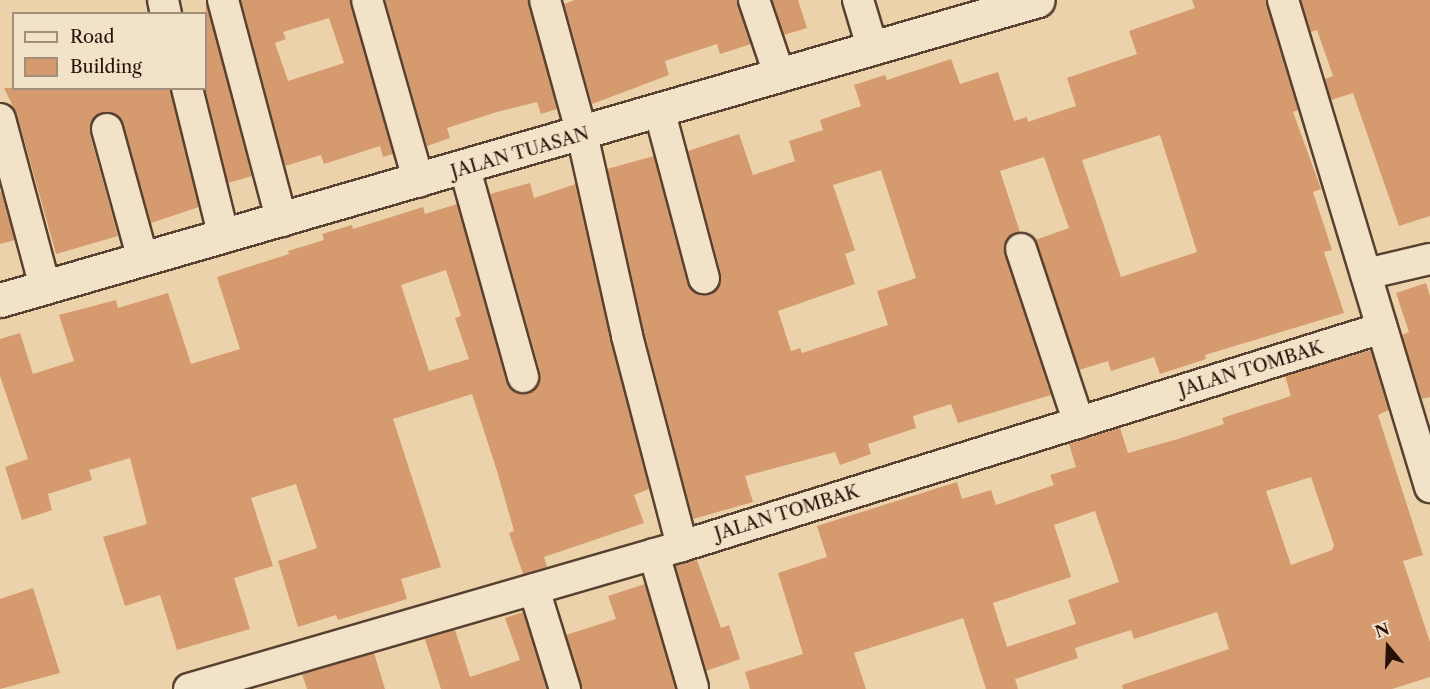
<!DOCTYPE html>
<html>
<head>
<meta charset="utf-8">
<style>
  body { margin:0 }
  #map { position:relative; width:1430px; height:689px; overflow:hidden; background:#ebd2aa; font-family:"Libre Caslon Text",serif }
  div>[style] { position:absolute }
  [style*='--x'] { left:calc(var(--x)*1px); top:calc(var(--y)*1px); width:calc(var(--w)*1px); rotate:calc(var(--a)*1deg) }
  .building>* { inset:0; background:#d69a6f }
  .roads { filter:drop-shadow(2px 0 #584130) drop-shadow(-2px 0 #584130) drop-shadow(0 2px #584130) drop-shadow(0 -2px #584130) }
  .street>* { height:30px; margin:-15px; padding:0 15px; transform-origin:15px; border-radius:15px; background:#f2e2c8 }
  .secondary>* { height:33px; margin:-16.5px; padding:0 16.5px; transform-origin:16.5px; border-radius:16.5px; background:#f2e2c8 }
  span { translate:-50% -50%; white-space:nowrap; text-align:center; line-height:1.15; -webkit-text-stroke:6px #f2e2c8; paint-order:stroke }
  .street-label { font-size:18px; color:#271108 }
  .legend { position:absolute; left:12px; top:12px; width:195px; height:78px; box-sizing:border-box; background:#f2e2c8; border:2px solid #a18e7b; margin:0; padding:8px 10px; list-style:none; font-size:18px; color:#271108 }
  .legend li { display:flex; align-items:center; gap:12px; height:30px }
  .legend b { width:30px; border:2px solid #a18e7b }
  .north { position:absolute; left:1358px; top:617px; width:60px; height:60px; -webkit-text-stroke:4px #f2e2c8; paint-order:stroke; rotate:341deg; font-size:16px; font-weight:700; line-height:24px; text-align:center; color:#271108 }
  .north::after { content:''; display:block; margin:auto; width:21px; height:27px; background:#271108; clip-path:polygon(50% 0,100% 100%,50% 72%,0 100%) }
</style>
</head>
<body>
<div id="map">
  <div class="building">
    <div style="clip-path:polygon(206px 0,252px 176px,228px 183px,205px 88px)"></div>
    <div style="clip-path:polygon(evenodd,241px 0,350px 0,393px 154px,383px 157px,380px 146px,324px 164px,321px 155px,285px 166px,241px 0,329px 18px,344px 63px,288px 81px,275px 43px,286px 39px,283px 32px,329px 18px)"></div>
    <div style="clip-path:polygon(385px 0,528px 0,557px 109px,541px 114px,537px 102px,497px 112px,447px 128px,450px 138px,427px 146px)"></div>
    <div style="clip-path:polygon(575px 0,737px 0,751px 44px,720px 54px,717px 44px,665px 61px,669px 75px,592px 104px,564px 4px)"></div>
    <div style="clip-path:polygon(772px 0,798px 0,807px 28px,784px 35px)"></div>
    <div style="clip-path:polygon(evenodd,1192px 0,1266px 0,1298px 110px,1293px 112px,1321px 189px,1313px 192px,1332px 250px,1324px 252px,1344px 313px,1205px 355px,1206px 359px,1160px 374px,1154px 357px,1111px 371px,1108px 361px,1079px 370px,1035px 240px,1069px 228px,1044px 157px,1000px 171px,1020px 232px,1008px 238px,1005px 254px,1051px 395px,958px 423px,951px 404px,913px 416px,916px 428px,868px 444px,871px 454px,840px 465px,835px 452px,745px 476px,753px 502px,693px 519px,644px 332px,607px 169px,654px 156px,687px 282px,699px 294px,709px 294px,720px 283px,721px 274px,688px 151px,739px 134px,753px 175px,795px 161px,789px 141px,823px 130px,820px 120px,861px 106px,854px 85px,885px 75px,887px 80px,951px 59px,960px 84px,998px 72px,1014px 121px,1027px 117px,1028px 122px,1076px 106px,1067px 78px,1137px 54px,1129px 31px,1195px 8px,1192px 0,1160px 135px,1197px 252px,1121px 277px,1082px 160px,1160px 135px,1192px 0,881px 170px,916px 278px,877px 291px,888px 325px,802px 353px,800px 348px,791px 351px,778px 311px,855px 284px,845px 254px,855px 250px,833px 185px,881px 170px)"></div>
    <div style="clip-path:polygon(1301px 0,1430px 0,1430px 216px,1399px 226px,1353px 93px,1331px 100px,1325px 79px,1333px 76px,1317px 30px,1311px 32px)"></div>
    <div style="clip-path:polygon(4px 88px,170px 88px,199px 207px,151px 223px,123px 124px,112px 113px,102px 113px,91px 124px,90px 134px,118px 236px,56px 254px,17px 115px)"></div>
    <div style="clip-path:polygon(evenodd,530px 183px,534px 198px,576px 184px,649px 489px,634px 495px,644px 523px,544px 557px,547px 567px,523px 574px,509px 533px,514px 531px,497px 471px,472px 394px,393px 419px,441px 567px,401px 579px,407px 599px,338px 620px,336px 615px,298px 627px,278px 561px,317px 548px,296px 484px,251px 498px,273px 566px,234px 578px,250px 629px,177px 650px,160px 595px,125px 606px,103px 537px,147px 524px,130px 458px,89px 470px,92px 480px,48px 494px,52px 510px,22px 520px,5px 467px,28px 459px,0 376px,0 339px,20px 333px,33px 374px,74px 361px,59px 315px,116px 300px,118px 308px,168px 293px,191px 364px,240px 349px,217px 277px,289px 254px,288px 251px,324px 240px,322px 234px,352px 225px,353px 229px,423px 207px,425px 214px,457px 204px,507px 382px,519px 394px,535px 389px,540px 372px,490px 194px,530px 183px,446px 270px,461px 316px,455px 318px,469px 359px,429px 371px,401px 285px,446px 270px)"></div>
    <div style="clip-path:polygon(1px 191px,15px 240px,0 244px,0 192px)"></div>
    <div style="clip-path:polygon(1426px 283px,1430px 296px,1430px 397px,1422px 399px,1402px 335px,1409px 332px,1396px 293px)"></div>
    <div style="clip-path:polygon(evenodd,1371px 350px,1389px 410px,1378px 415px,1423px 555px,1403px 561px,1430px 642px,1430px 677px,1392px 689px,1123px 689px,1122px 685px,1229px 649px,1217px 612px,1134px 639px,1131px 630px,1075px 648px,1078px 658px,1015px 679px,1018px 689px,986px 689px,963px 618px,854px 653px,866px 689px,750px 689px,745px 672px,803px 654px,778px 573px,827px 557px,817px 526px,957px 482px,962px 499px,991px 490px,996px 505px,1054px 485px,1050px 475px,1076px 467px,1069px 444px,1120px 428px,1128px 453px,1178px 439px,1224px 424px,1222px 418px,1291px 396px,1285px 376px,1371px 350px,1311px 477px,1334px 545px,1332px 550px,1291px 565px,1266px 491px,1311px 477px,1371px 350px,1095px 511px,1119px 582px,1068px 600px,1076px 624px,1007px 647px,993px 603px,1071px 577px,1054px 525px,1095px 511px)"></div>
    <div style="clip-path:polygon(697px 560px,721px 628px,729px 625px,740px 659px,706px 671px,675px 566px)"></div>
    <div style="clip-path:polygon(645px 584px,676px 689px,582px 689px,566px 635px,616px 619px,608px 596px)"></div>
    <div style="clip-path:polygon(33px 588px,60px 673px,0 689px,0 599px)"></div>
    <div style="clip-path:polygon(523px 612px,547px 689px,441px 689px,425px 639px,455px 630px,470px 677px,520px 660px,505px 618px)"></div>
    <div style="clip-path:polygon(374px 653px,385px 689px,307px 689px,302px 674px)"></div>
  </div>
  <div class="roads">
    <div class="street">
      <div style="--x:163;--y:0;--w:14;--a:78"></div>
      <div style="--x:223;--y:0;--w:229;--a:75.1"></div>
      <div style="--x:367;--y:0;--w:189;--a:74.1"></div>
      <div style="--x:545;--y:0;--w:139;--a:74.6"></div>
      <div style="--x:582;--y:134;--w:207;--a:77.4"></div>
      <div style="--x:627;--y:336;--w:217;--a:75.3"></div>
      <div style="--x:754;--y:0;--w:81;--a:71.3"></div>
      <div style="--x:858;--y:0;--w:52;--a:73.3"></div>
      <div style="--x:1283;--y:0;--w:509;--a:73.2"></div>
      <div style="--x:187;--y:88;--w:154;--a:76.1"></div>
      <div style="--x:660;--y:113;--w:171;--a:75.1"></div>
      <div style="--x:0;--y:119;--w:174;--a:75"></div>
      <div style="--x:107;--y:129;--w:136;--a:74.6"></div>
      <div style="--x:465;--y:169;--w:216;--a:74.4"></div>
      <div style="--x:1021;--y:249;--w:183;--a:71.6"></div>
      <div style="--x:1366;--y:274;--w:66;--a:-13.2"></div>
      <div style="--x:654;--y:554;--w:139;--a:73.7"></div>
      <div style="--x:534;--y:589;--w:105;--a:72.8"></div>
      <div style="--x:189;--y:689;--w:513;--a:-16.18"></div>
      <div style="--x:682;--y:546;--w:733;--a:-17.3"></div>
    </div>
    <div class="secondary">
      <div style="--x:0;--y:300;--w:1080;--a:-16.12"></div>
    </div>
  </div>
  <div class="street-label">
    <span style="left:520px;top:153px;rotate:-16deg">JALAN TUASAN</span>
    <span style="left:1251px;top:369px;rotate:-17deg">JALAN TOMBAK</span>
    <span style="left:787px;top:513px;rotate:-17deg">JALAN TOMBAK</span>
  </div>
  <ul class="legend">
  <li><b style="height:8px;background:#f2e2c8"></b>Road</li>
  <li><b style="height:16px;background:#d69a6f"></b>Building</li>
  </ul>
  <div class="north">N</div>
</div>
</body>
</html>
